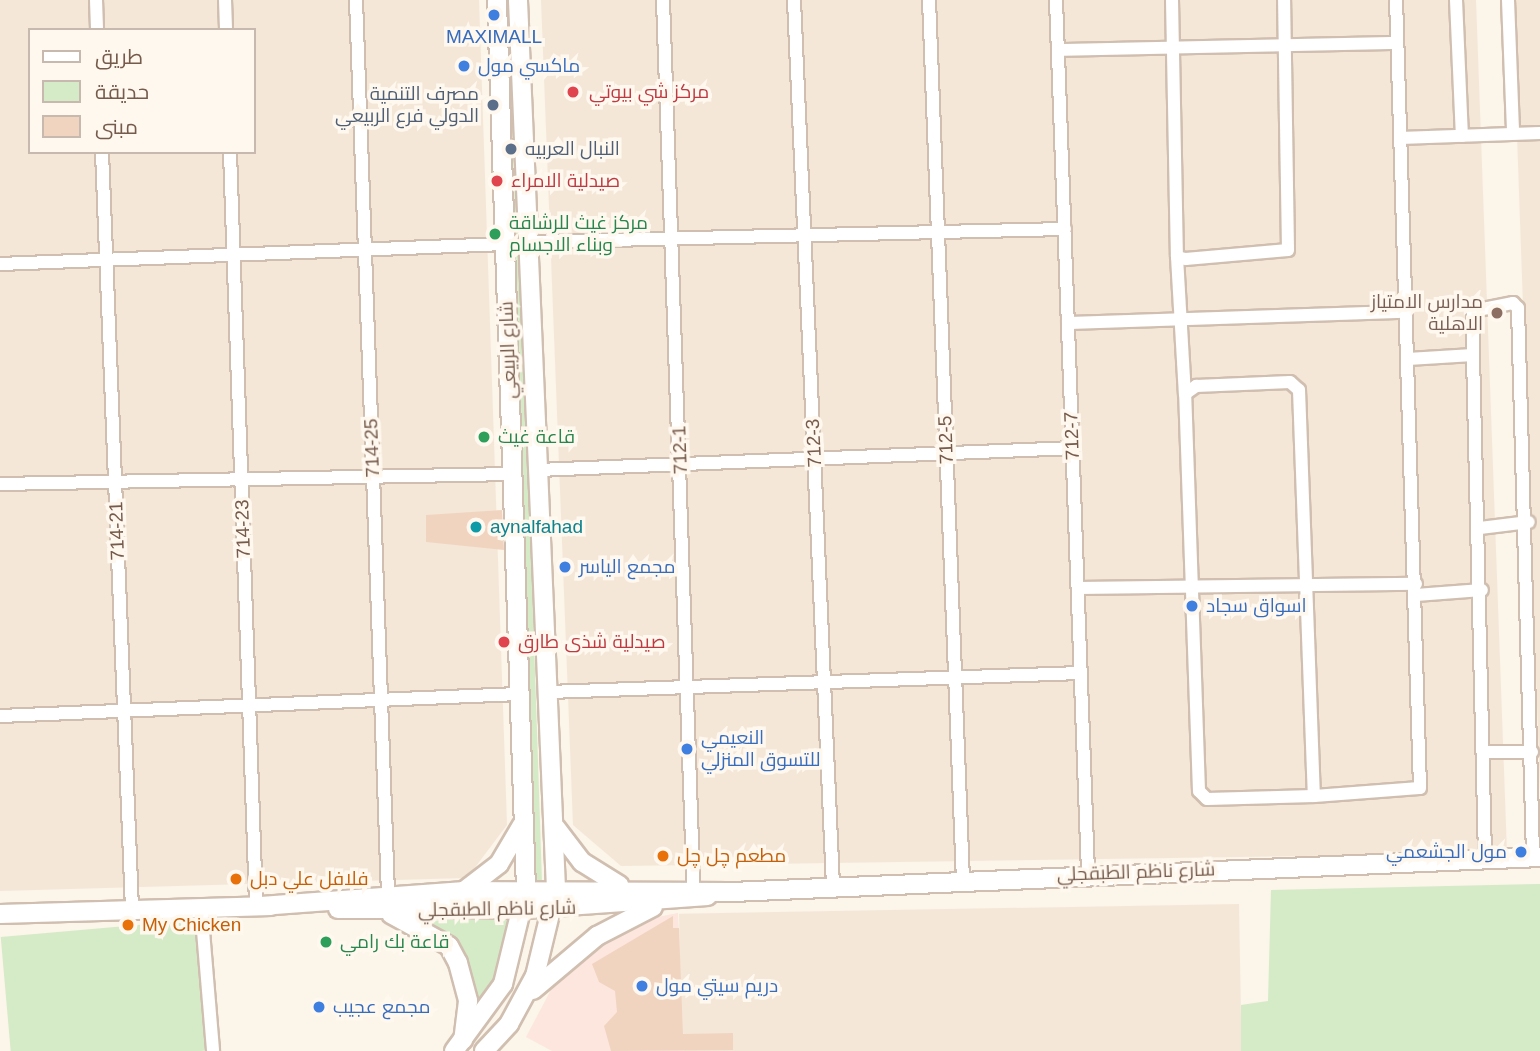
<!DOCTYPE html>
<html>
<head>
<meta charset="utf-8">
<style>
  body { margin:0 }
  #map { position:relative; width:1540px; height:1051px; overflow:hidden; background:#fcf5e9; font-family:Helvetica,Cairo,sans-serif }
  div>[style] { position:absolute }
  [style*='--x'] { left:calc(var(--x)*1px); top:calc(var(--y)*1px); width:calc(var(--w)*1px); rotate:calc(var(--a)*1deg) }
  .residential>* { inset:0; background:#f4e7d7; transform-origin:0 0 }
  .commercial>* { inset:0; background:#fce6dd }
  .green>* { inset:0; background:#d5eac7; transform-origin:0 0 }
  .building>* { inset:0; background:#f1d4c0 }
  .roads { filter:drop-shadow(2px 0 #d0bfb0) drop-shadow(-2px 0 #d0bfb0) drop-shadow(0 2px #d0bfb0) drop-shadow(0 -2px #d0bfb0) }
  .street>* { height:12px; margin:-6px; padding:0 6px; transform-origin:6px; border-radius:6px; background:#fff }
  .secondary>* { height:18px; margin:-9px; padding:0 9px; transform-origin:9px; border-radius:9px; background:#fff }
  .dots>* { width:19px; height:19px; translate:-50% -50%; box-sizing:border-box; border:4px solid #fff8ef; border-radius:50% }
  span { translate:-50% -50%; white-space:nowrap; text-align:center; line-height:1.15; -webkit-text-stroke:7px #fff8ef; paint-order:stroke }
  .shop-label { font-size:19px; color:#366cbe }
  .left { translate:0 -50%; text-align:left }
  .right { translate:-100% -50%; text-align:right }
  .health-label { font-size:19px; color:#be3a42 }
  .service-label { font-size:19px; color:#4e5e75 }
  .leisure-label { font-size:19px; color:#27864d }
  .education-label { font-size:19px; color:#785e54 }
  .street-label { font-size:19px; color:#765b4c }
  .culture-label { font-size:19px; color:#0d838f }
  .food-label { font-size:19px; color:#c56008 }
  .legend { position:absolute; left:28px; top:28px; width:228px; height:126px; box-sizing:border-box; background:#fff8ef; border:2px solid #c8b9ae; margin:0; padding:9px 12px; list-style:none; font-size:21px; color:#765b4c }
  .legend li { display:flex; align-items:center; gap:14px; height:35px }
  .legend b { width:35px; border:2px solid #c8b9ae }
</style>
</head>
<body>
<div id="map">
  <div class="residential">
    <div style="clip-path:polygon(evenodd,0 0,479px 0,507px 825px,467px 878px,0 891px,0 0,30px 30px,254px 30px,254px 152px,30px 152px,30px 30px)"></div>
    <div style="clip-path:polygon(541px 0,1476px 0,1507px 853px,621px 866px,573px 825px)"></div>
    <div style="clip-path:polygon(1512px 0,1540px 0,1540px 790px,1517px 135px)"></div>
    <div style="left:1239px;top:904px;width:147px;height:560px;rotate:89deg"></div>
  </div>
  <div class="commercial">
    <div style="clip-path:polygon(678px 913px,684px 1051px,552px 1051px,526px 1037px,553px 986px,586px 956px,653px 918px)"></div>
  </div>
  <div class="green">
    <div style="clip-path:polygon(512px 122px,517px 124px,542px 883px,536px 879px)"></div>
    <div style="clip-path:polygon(1540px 884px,1540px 1051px,1241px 1051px,1241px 1005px,1268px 1001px,1271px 890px)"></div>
    <div style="clip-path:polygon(514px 916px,497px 973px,478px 1007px,466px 955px,430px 921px)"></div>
    <div style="left:195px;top:920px;width:131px;height:195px;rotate:85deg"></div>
  </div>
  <div class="building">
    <div style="clip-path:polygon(502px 510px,504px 550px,426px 542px,426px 515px)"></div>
    <div style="clip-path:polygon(673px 916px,673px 928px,679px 928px,683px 1034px,733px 1033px,733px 1050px,611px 1051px,604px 1026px,617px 1012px,615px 991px,599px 982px,592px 964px)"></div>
  </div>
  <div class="roads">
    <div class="street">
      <div style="--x:96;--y:0;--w:30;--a:88"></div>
      <div style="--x:225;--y:0;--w:30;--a:88"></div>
      <div style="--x:356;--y:0;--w:897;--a:87.95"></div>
      <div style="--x:663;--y:0;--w:900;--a:88.03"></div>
      <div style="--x:794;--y:0;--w:886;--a:87.48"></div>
      <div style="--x:929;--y:0;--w:881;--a:87.79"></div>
      <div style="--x:1056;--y:0;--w:874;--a:87.9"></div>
      <div style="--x:1172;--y:0;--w:257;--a:88.9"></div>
      <div style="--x:1177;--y:257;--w:9;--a:13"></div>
      <div style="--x:1186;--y:259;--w:102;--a:-5"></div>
      <div style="--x:1288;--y:250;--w:250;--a:-90.9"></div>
      <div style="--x:1456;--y:0;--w:136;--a:87.5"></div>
      <div style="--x:1508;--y:0;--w:133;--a:87.8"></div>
      <div style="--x:1058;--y:50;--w:339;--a:-1.2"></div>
      <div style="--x:1400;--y:138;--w:140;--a:-2"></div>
      <div style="--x:102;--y:152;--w:759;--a:87.73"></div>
      <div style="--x:230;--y:152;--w:753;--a:88.02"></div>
      <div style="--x:528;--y:242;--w:537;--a:-1.39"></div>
      <div style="--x:1177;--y:257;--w:137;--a:86.7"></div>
      <div style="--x:0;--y:264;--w:505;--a:-2.27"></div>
      <div style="--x:1068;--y:323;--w:338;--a:-1.9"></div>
      <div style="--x:1473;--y:355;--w:44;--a:-90"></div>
      <div style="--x:1473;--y:311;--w:41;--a:-11.3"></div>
      <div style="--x:1513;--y:303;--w:7;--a:45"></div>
      <div style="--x:1518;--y:308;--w:549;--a:88.43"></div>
      <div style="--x:1408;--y:359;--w:65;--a:-3.5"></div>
      <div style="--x:1473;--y:355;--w:503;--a:88.63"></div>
      <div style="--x:538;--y:470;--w:535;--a:-2.35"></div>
      <div style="--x:0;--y:484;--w:512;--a:-1.12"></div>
      <div style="--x:1480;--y:528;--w:49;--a:-7"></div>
      <div style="--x:1078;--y:588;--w:338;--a:-0.7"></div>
      <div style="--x:1416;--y:595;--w:66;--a:-4.3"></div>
      <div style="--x:549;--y:692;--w:532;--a:-2.05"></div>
      <div style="--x:0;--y:716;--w:519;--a:-2.43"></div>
      <div style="--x:1484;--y:752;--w:48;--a:0"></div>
      <div style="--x:1314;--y:796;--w:107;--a:178.4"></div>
      <div style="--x:1207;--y:799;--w:11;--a:-135"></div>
      <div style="--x:1199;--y:791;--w:397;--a:-92"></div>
      <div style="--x:1185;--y:394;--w:14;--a:-36"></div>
      <div style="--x:1196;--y:386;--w:94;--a:-2.4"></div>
      <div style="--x:1290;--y:382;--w:12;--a:42"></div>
      <div style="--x:1299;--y:390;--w:406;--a:87.9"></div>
      <div style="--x:1314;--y:796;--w:106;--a:-4.3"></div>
      <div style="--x:1420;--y:788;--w:788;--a:-91.74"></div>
      <div style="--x:201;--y:907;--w:144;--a:85.2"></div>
    </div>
    <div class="secondary">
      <div style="--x:556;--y:828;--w:43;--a:52.6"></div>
      <div style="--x:582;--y:862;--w:44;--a:31.9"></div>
      <div style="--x:464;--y:891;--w:44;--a:-37.6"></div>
      <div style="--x:499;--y:864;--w:45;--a:-59.5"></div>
      <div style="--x:261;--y:906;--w:204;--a:-4.2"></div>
      <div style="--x:464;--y:891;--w:268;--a:0.2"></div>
      <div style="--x:732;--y:892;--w:809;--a:-2.48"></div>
      <div style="--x:338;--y:909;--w:187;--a:0"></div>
      <div style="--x:525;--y:909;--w:183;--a:-4.1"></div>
      <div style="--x:0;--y:914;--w:271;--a:-1.7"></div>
      <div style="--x:391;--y:914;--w:66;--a:28.9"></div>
      <div style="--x:449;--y:946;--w:19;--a:62"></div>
      <div style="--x:458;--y:963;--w:39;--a:75"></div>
      <div style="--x:468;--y:1001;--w:39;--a:97"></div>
      <div style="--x:533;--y:990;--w:84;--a:-40.2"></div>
      <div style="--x:597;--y:936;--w:63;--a:-27.4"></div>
      <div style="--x:454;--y:1051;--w:83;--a:-53.8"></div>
      <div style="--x:503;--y:984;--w:97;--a:-76.3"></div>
      <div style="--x:526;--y:890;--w:890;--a:-91.87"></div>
      <div style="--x:484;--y:1051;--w:37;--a:-47"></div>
      <div style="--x:509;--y:1024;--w:55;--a:-61.6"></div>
      <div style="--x:535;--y:976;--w:89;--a:-76.4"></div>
      <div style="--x:556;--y:889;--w:890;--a:-92.45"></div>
    </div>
  </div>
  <div class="dots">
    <div style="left:494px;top:15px;background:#3f7fe0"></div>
    <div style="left:464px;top:66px;background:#3f7fe0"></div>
    <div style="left:573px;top:92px;background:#e0444e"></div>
    <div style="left:493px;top:105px;background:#5c6f8a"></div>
    <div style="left:511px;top:149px;background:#5c6f8a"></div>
    <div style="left:497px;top:181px;background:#e0444e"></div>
    <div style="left:495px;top:234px;background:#2e9e5b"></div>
    <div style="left:1497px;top:313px;background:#8d6e63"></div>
    <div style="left:484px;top:437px;background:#2e9e5b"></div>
    <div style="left:476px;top:527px;background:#0f9aa8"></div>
    <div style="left:565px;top:567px;background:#3f7fe0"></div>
    <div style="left:1192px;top:606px;background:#3f7fe0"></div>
    <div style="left:504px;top:642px;background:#e0444e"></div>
    <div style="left:687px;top:749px;background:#3f7fe0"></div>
    <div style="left:1521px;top:852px;background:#3f7fe0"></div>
    <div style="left:663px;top:856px;background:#e8710a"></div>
    <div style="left:236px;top:879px;background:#e8710a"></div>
    <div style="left:128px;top:925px;background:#e8710a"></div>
    <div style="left:326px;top:942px;background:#2e9e5b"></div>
    <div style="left:642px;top:986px;background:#3f7fe0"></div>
    <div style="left:319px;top:1007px;background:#3f7fe0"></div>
  </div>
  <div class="shop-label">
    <span style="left:494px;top:37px">MAXIMALL</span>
    <span class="left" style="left:478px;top:66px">ماكسي مول</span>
    <span class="left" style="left:579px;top:567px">مجمع الياسر</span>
    <span class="left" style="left:1206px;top:606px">اسواق سجاد</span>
    <span class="left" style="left:701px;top:749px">النعيمي<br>للتسوق المنزلي</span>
    <span class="right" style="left:1507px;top:852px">مول الجشعمي</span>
    <span class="left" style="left:656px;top:986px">دريم سيتي مول</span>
    <span class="left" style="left:333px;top:1007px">مجمع عجيب</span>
  </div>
  <div class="health-label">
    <span class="left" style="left:589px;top:92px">مركز شي بيوتي</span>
    <span class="left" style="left:511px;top:181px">صيدلية الامراء</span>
    <span class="left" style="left:518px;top:642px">صيدلية شذى طارق</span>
  </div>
  <div class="service-label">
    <span class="right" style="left:479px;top:105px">مصرف التنمية<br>الدولي فرع الربيعي</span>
    <span class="left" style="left:525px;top:149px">النبال العربيه</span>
  </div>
  <div class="leisure-label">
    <span class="left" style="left:509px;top:234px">مركز غيث للرشاقة<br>وبناء الاجسام</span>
    <span class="left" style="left:498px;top:437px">قاعة غيث</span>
    <span class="left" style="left:340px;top:942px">قاعة بك رامي</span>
  </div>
  <div class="education-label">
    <span class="right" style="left:1483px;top:313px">مدارس الامتياز<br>الاهلية</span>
  </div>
  <div class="street-label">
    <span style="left:508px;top:350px;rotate:-92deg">شارع الربيعي</span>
    <span style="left:1072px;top:436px;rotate:-92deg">712-7</span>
    <span style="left:946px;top:440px;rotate:-92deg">712-5</span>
    <span style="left:814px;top:443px;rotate:-93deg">712-3</span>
    <span style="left:372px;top:448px;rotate:-92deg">714-25</span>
    <span style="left:680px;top:450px;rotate:-92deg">712-1</span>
    <span style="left:243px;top:529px;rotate:-92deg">714-23</span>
    <span style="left:117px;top:531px;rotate:-92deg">714-21</span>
    <span style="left:1136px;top:872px;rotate:-2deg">شارع ناظم الطبقجلي</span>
    <span style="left:497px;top:909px;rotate:-1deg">شارع ناظم الطبقجلي</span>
  </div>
  <div class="culture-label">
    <span class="left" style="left:490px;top:527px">aynalfahad</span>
  </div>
  <div class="food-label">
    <span class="left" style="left:677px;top:856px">مطعم چل چل</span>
    <span class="left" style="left:250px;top:879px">فلافل علي دبل</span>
    <span class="left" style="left:142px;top:925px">My Chicken</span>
  </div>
  <ul class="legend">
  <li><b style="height:9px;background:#fff"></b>طريق</li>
  <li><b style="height:19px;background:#d5eac7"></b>حديقة</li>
  <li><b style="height:19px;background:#f1d4c0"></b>مبنى</li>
  </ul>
</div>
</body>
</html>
